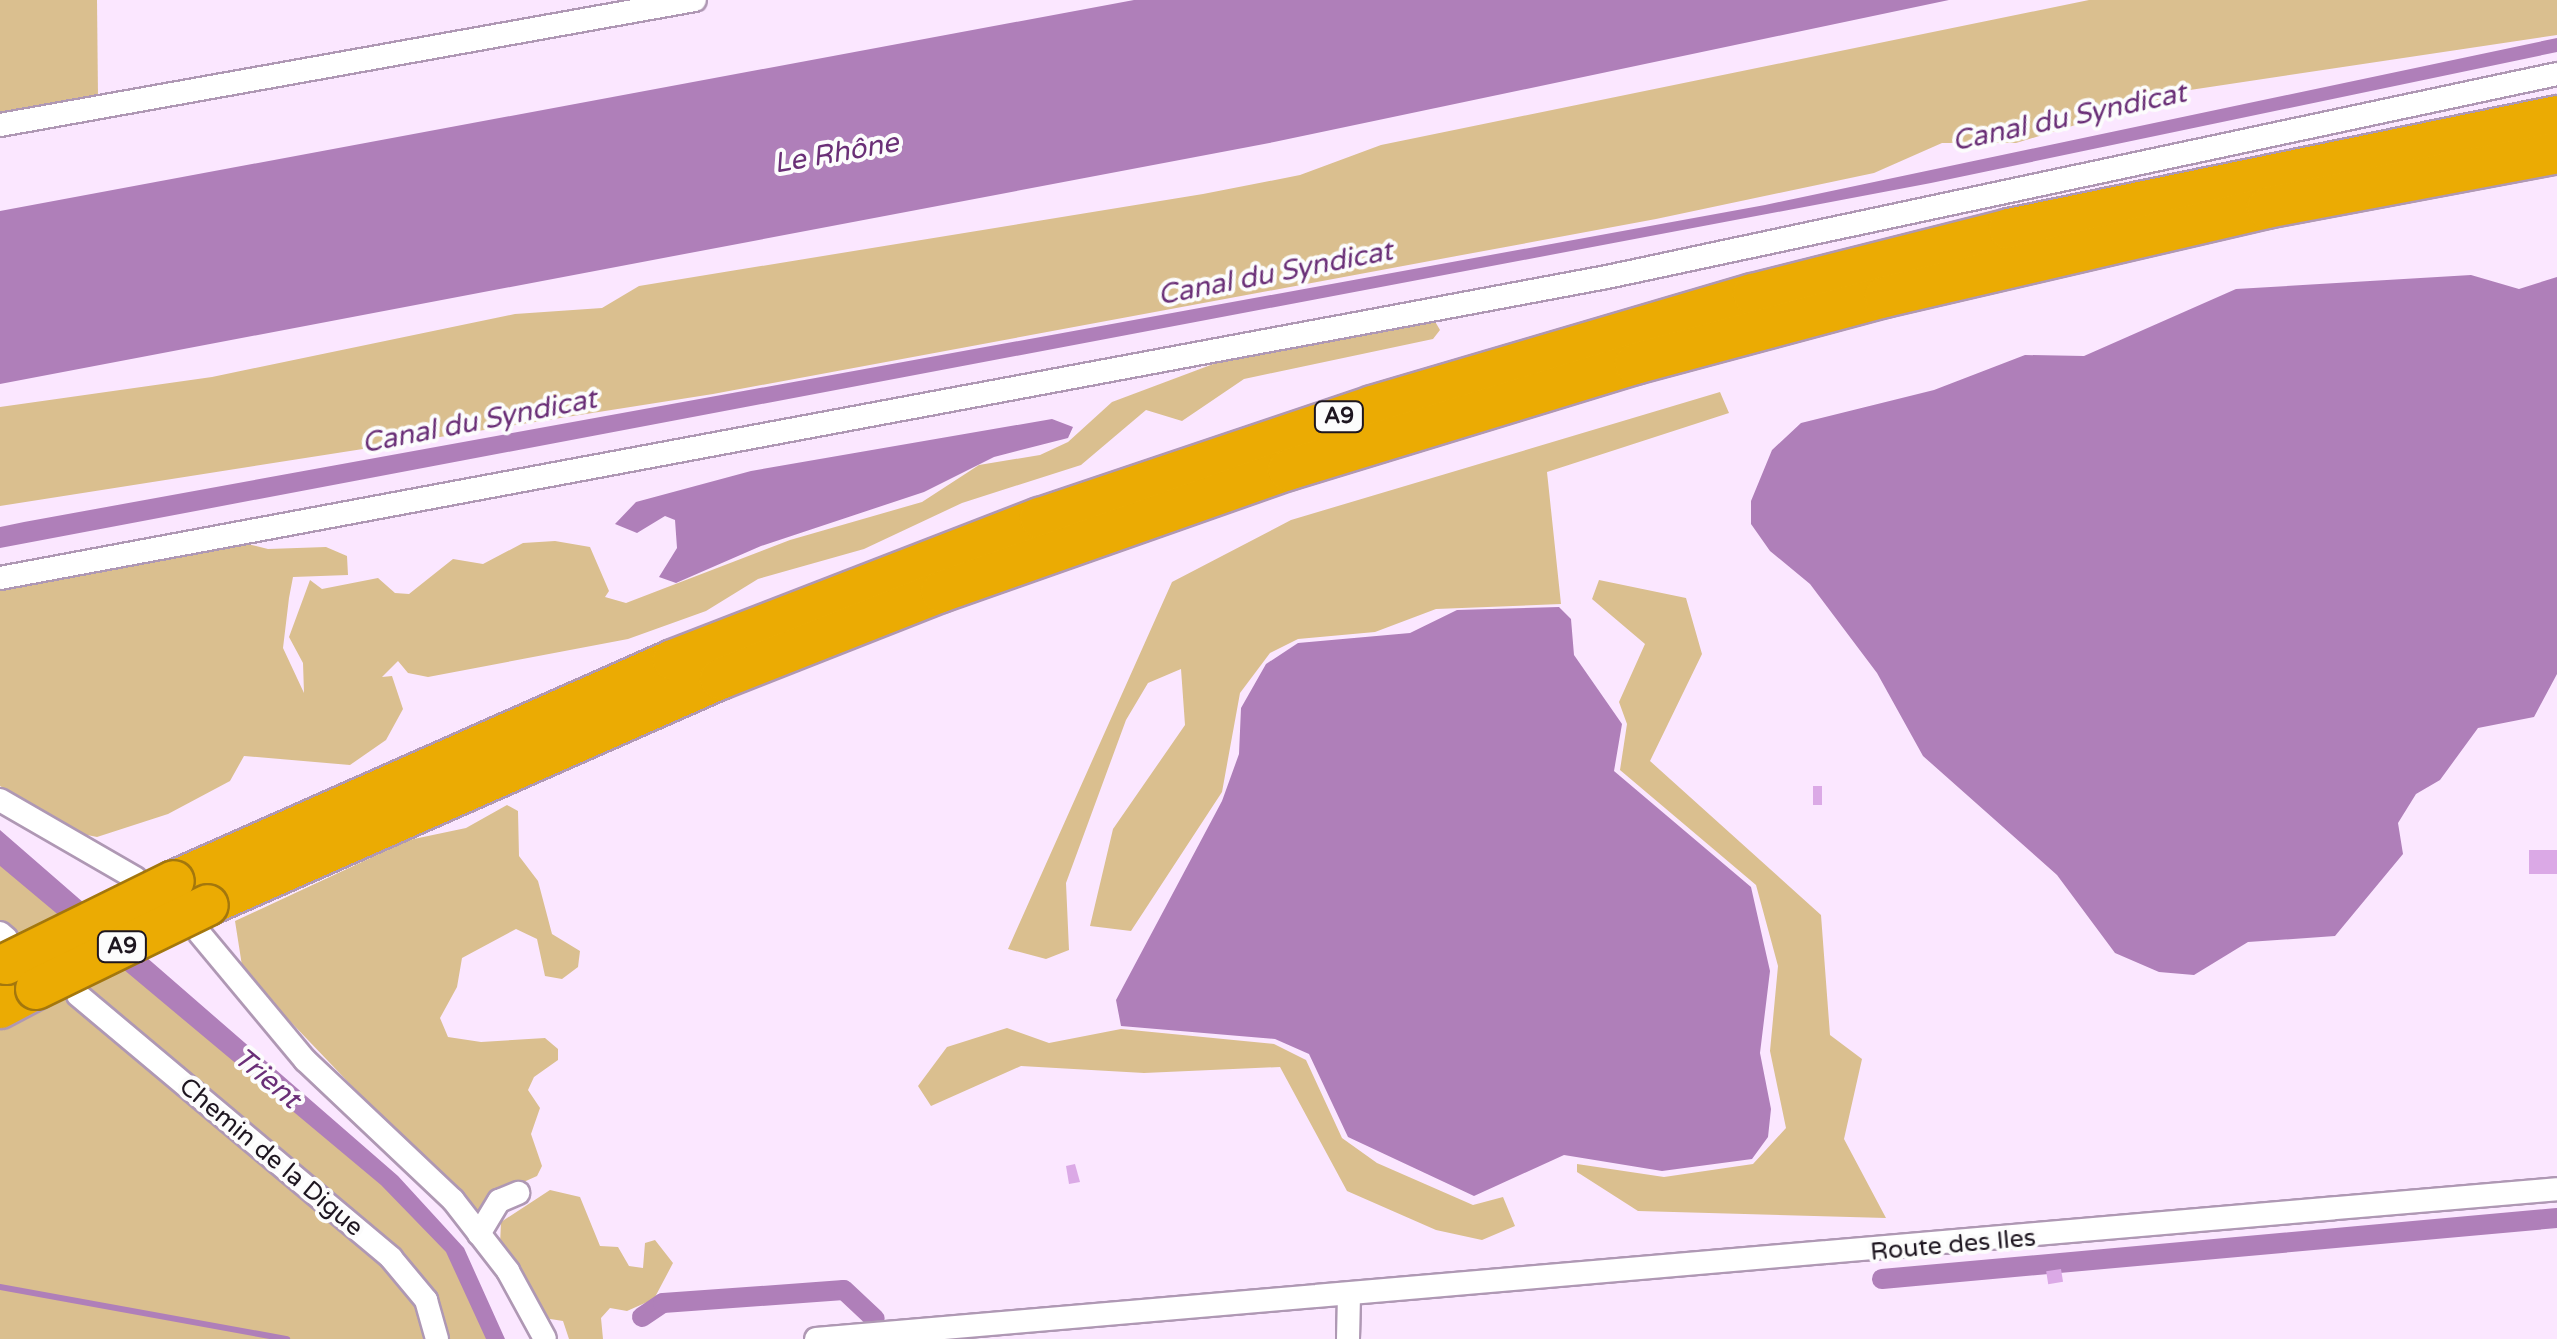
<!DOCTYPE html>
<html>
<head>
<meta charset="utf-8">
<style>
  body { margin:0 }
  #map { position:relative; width:2557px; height:1339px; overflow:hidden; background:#fbe7ff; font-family:"Varela Round",sans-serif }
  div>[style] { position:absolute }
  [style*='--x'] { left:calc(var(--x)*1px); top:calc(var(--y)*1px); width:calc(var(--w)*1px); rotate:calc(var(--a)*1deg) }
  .green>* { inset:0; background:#dabf8f }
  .water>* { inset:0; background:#af7fb9 }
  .stream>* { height:6px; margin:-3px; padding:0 3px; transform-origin:3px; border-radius:3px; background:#af7fb9 }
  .canal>* { height:20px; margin:-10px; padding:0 10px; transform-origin:10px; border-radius:10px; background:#af7fb9 }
  .building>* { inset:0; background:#dba9e6; transform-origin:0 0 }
  .roads { filter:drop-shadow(2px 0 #af98b4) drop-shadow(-2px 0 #af98b4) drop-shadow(0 2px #af98b4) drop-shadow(0 -2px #af98b4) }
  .street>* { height:22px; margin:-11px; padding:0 11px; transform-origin:11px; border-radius:11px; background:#fff }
  .highway>* { height:40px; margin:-20px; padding:0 20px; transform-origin:20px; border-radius:20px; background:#ebab03 }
  .bridges { filter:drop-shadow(2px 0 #a3770d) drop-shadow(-2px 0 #a3770d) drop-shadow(0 2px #a3770d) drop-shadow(0 -2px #a3770d) }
  .highway-bridge>* { height:40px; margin:-20px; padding:0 20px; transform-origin:20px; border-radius:20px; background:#ebab03 }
  span { translate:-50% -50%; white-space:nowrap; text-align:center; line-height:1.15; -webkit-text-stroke:8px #fcfcfc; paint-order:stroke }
  .shield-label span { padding:2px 8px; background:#fcfcfc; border:2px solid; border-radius:8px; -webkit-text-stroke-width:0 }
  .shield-label { font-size:22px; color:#1e1620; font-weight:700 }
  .street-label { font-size:25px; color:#1e1620 }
  .water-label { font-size:28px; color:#6a2f77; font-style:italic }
</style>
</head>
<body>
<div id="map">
  <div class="green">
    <div style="clip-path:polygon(0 0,97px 0,98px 98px,0 116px)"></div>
    <div style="clip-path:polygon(2089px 0,2557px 0,2557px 35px,2190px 90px,2016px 143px,1942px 143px,1874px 173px,1656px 219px,713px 394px,0 506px,0 407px,212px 377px,515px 314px,602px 308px,639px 286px,1203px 194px,1300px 175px,1381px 145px)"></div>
    <div style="clip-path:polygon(1433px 318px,1440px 330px,1433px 339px,1244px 379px,1182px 421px,1146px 410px,1081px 465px,962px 503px,864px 549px,758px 579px,706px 611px,628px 639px,428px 677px,408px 673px,398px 661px,382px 677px,392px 676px,403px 709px,386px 740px,350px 765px,244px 756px,230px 781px,168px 814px,97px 837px,72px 832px,0 786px,0 587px,239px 542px,268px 549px,326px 547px,347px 556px,348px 575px,293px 577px,289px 598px,283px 648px,304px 693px,303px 663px,289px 637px,310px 580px,322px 589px,378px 578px,395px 593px,409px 594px,453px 559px,483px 564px,523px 543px,555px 541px,590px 547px,609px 591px,605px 597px,626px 603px,790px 540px,922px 502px,979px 465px,1040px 455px,1068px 442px,1112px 402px,1232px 357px)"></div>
    <div style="clip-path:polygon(1720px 392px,1729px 413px,1547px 472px,1561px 604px,1436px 609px,1375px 632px,1298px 639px,1270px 653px,1240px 693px,1222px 792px,1131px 931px,1090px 926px,1113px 829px,1185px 725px,1181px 669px,1148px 683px,1126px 720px,1066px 883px,1069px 950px,1046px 959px,1008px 949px,1172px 582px,1291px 520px)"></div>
    <div style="clip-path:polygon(1599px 580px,1686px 598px,1702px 654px,1650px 761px,1821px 915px,1830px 1035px,1862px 1059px,1844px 1139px,1886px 1218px,1638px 1211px,1577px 1172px,1577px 1164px,1664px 1177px,1753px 1164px,1786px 1128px,1770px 1051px,1778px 966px,1756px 885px,1620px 770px,1627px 724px,1619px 702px,1645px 644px,1592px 599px)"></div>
    <div style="clip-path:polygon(507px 805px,518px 811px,519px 856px,538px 881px,552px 934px,580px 951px,578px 967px,562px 979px,545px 976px,537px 939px,516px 929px,462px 958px,457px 987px,440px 1018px,448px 1037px,481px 1042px,545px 1038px,558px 1049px,558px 1060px,534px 1077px,528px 1090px,540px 1108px,531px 1134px,542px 1166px,537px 1176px,497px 1194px,478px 1218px,243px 972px,235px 921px,409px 840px,466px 828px)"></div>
    <div style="clip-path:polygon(0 846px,363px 1158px,451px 1252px,496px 1339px,0 1339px)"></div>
    <div style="clip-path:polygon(1007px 1028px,1049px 1043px,1121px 1029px,1274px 1044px,1306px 1060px,1342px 1138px,1377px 1163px,1473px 1205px,1503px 1197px,1515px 1226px,1482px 1240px,1436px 1230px,1347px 1191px,1280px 1067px,1144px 1073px,1021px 1066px,931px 1106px,918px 1086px,947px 1047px)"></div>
    <div style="clip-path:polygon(550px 1190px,580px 1197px,600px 1246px,618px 1247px,629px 1266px,643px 1268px,645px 1243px,655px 1240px,673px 1263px,654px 1299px,627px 1311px,610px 1308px,601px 1318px,603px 1339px,569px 1339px,563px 1321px,544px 1318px,522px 1271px,500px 1245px,501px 1222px)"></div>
  </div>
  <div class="water">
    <div style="clip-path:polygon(1134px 0,1949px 0,1274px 142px,0 384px,0 211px)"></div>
    <div style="clip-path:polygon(2557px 38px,2557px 52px,1931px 183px,0 548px,0 527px,24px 522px,1765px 205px)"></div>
    <div style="clip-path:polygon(2471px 275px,2519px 289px,2557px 277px,2557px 674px,2534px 717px,2478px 728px,2440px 780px,2416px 794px,2398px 823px,2403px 854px,2335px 936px,2248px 942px,2194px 975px,2159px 972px,2115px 953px,2057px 875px,1923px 756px,1877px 673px,1810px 584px,1770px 551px,1751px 524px,1751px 501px,1772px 450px,1801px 423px,1934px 390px,2025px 355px,2084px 356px,2236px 289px)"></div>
    <div style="clip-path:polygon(1052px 419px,1073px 427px,1068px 438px,994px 457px,924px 492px,761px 546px,676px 583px,659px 577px,677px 548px,675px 520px,665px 516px,637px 533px,615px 524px,636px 502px,751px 471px)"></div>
    <div style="clip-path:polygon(1559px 607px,1571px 619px,1574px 655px,1622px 724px,1614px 771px,1751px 887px,1770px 971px,1760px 1053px,1771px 1109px,1768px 1137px,1752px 1159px,1662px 1171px,1564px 1155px,1474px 1196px,1348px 1137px,1309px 1054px,1275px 1039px,1121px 1026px,1116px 1000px,1222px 801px,1239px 754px,1241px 708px,1266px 664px,1298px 643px,1410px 633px,1457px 610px)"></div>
    <div style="clip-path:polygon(0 830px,398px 1176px,464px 1248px,505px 1339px,486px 1339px,446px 1252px,381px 1185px,0 866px)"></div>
  </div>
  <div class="stream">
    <div style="--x:0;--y:1287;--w:292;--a:10.3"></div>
  </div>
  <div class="canal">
    <div style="--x:1882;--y:1279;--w:678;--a:-5.16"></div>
    <div style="--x:642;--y:1317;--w:25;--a:-34"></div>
    <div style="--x:663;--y:1303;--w:181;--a:-4.1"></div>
    <div style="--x:844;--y:1290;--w:42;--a:43.1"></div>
  </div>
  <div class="building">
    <div style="left:1813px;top:786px;width:9px;height:19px"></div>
    <div style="left:2557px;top:850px;width:24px;height:28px;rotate:90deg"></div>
    <div style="clip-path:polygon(1075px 1164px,1080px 1182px,1069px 1184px,1066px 1166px)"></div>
    <div style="left:2061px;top:1269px;width:13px;height:15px;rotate:81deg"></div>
  </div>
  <div class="roads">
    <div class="street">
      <div style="--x:0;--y:125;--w:706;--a:-10.2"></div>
      <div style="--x:0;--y:578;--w:1635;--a:-10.61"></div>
      <div style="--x:1607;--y:277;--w:971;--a:-12.06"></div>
      <div style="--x:0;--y:800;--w:156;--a:30"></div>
      <div style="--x:0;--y:933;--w:8;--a:40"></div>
      <div style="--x:200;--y:934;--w:164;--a:50.2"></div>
      <div style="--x:305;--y:1060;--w:204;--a:43.4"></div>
      <div style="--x:453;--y:1200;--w:90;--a:52.2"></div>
      <div style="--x:508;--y:1271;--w:77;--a:61.4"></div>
      <div style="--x:78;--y:995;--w:409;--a:40"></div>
      <div style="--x:391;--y:1258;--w:55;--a:50.2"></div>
      <div style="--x:426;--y:1300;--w:41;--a:74.2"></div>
      <div style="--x:479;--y:1234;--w:39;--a:-59"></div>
      <div style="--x:499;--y:1201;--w:21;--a:-23"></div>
      <div style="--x:816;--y:1339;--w:1747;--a:-4.92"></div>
      <div style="--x:1348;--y:1339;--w:43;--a:-88.7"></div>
    </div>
    <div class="highway">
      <div style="--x:174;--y:881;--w:546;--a:-23.89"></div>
      <div style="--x:673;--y:660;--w:394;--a:-21.2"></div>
      <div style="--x:1040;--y:518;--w:350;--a:-18.6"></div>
      <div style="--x:1372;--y:406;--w:397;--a:-16.4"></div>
      <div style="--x:1753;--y:294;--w:264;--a:-14.2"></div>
      <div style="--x:2009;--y:229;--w:560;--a:-11.65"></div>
      <div style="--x:208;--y:905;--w:560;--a:-23.82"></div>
      <div style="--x:720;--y:679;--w:238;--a:-21.5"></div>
      <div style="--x:941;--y:592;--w:368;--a:-19.4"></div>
      <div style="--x:1288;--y:470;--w:363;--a:-17"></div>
      <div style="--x:1635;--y:364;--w:259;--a:-15"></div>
      <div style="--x:1885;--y:297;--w:392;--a:-13.1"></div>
      <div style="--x:2267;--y:208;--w:295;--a:-10.7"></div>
      <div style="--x:0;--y:1008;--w:41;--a:-27.8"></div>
    </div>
  </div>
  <div class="bridges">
    <div class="highway-bridge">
      <div style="--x:6;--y:964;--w:187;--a:-26.3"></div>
      <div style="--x:36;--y:989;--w:191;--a:-26"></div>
    </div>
  </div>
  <div class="shield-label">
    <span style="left:1339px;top:417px">A9</span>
    <span style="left:122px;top:947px">A9</span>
  </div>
  <div class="street-label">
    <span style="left:271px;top:1157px;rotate:40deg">Chemin de la Digue</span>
    <span style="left:1953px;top:1245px;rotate:-5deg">Route des Iles</span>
  </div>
  <div class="water-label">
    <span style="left:2069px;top:117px;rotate:-12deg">Canal du Syndicat</span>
    <span style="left:836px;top:153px;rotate:-10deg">Le Rhône</span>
    <span style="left:1275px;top:273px;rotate:-11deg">Canal du Syndicat</span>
    <span style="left:479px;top:421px;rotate:-11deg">Canal du Syndicat</span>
    <span style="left:267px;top:1078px;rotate:40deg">Trient</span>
  </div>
</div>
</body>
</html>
